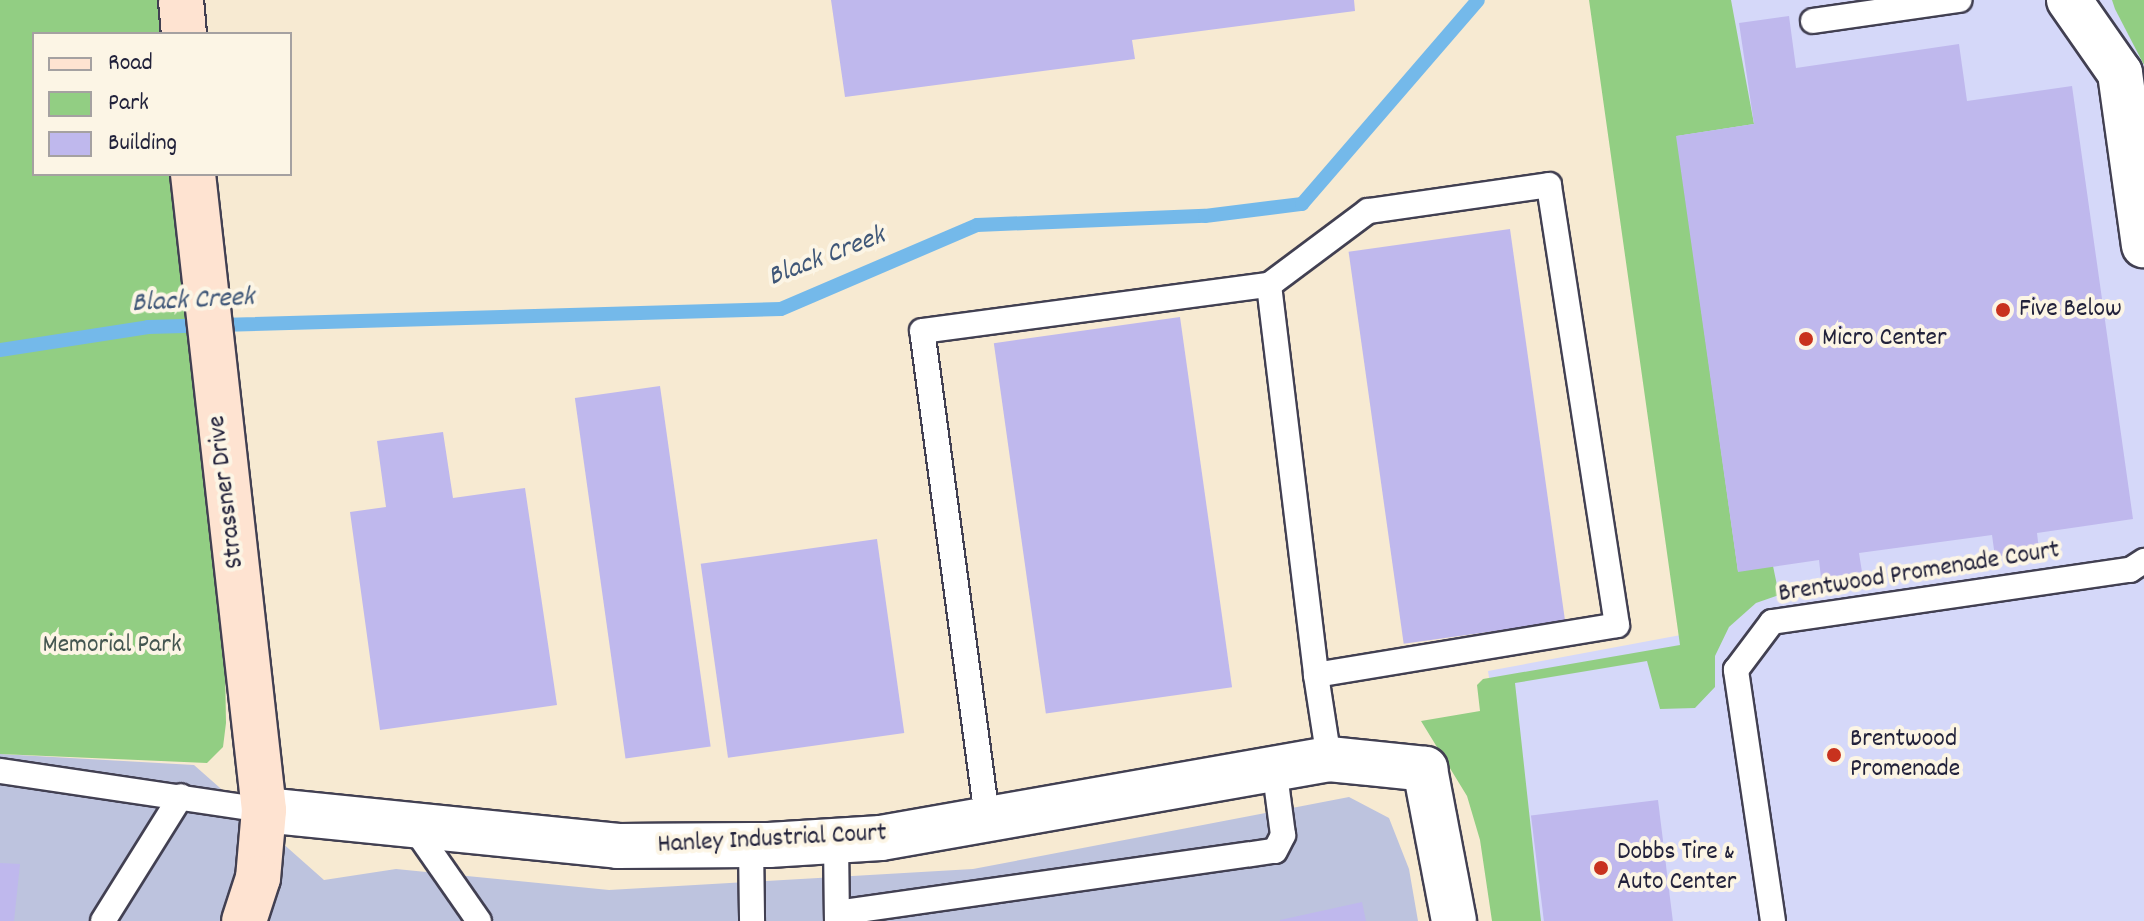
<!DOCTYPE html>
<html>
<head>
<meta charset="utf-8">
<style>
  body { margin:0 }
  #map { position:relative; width:2144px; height:921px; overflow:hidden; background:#f7ead2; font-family:Dekko,sans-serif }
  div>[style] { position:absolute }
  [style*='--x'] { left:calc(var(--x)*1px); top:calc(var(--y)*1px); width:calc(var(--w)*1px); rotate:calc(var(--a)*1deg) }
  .built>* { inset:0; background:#d5d8f9 }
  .industrial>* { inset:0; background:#bdc3de }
  .green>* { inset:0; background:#92ce83 }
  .stream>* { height:14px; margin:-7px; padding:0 7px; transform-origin:7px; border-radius:7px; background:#74b9ea }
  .building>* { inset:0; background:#bfb8ed; transform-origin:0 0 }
  .roads { filter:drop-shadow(2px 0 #424052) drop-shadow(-2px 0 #424052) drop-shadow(0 2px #424052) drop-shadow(0 -2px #424052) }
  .lane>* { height:24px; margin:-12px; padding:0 12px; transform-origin:12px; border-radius:12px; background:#fff }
  .street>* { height:44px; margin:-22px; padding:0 22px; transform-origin:22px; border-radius:22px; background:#fff }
  .secondary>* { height:44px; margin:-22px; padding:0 22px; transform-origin:22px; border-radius:22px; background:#fee3d1 }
  .dots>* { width:22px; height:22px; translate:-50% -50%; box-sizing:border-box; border:4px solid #fcf5e5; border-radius:50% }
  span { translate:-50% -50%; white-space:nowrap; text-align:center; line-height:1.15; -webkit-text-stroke:8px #fcf5e5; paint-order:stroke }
  .poi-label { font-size:26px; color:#22223b }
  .left { translate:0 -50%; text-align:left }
  .street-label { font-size:26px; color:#22223b }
  .park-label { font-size:26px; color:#445651 }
  .water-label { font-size:28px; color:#3f5778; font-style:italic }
  .legend { position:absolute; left:32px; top:32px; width:260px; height:144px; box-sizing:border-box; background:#fcf5e5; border:2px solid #a5a1a1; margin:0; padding:10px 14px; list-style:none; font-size:24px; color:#22223b }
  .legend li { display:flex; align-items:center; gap:16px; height:40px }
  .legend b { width:40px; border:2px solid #a5a1a1 }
</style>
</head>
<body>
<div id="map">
  <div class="built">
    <div style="clip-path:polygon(1658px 0,2144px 0,2144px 921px,1526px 921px,1488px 671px,1729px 626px)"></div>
  </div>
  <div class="industrial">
    <div style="clip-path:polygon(0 754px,194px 765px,324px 880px,396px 869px,609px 890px,973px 869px,1349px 797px,1389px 818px,1409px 869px,1418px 921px,0 921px)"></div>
  </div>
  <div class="green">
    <div style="clip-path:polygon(0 0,181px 0,184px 34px,34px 34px,34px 174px,193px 174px,221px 430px,226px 723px,223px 747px,207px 763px,0 754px)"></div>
    <div style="clip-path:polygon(1589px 0,1731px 0,1754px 124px,1677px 136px,1738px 571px,1773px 566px,1779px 595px,1756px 603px,1729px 627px,1715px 656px,1715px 687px,1695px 708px,1660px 709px,1647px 661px,1515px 683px,1541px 921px,1492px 921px,1480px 840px,1467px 796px,1421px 721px,1480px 711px,1477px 685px,1483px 679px,1680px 645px)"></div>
    <div style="clip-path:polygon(2112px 0,2144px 0,2144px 65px,2115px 9px)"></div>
  </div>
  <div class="stream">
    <div style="--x:0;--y:350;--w:150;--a:-8.8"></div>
    <div style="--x:148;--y:327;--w:633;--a:-1.63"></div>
    <div style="--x:781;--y:309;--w:213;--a:-23.2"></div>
    <div style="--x:977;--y:225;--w:228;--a:-2.3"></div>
    <div style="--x:1205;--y:216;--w:98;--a:-7.1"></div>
    <div style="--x:1302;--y:204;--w:269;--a:-49.2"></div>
  </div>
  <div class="building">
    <div style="clip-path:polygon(831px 0,1354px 0,1355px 11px,1132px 40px,1135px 59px,845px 97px)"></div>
    <div style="clip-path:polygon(1789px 16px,1796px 68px,1959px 44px,1967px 101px,2072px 86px,2133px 519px,2037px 533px,2039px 550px,1995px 557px,1992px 535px,1859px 553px,1862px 572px,1821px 578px,1819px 560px,1738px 572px,1676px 136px,1754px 124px,1739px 23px)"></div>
    <div style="left:1510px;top:229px;width:396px;height:163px;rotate:82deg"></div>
    <div style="left:1180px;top:317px;width:374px;height:188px;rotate:82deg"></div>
    <div style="left:660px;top:386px;width:364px;height:86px;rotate:82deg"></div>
    <div style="clip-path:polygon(443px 432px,453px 498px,525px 488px,557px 705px,380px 730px,350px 512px,386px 507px,377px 441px)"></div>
    <div style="left:877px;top:539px;width:196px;height:178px;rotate:82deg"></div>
    <div style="left:1658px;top:800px;width:122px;height:128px;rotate:83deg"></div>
    <div style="clip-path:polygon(0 863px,20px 864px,14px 921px,0 921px)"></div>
    <div style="clip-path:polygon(1362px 902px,1366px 921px,1280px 921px,1280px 920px)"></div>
  </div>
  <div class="roads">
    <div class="lane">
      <div style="--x:1813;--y:21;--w:148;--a:-8.2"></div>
      <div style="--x:1316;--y:675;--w:305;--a:-9.4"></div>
      <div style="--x:1617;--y:625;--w:445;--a:-98.8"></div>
      <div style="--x:1549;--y:185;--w:183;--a:171.8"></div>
      <div style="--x:1368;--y:211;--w:124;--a:143.2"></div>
      <div style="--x:1269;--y:285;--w:393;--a:83.1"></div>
      <div style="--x:1316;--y:675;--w:85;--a:81.2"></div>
      <div style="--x:0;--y:771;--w:267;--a:8.4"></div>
      <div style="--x:987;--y:817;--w:490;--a:-97.6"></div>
      <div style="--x:922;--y:331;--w:350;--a:-7.6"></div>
      <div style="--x:412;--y:825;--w:117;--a:55.1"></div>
      <div style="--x:836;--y:841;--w:80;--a:89.3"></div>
      <div style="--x:751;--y:845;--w:76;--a:89.2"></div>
      <div style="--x:837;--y:913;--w:442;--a:-8.1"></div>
      <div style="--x:1275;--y:851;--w:18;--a:-63"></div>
      <div style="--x:1283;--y:835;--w:69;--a:-97.5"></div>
      <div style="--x:103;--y:921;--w:147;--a:-58"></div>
      <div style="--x:1773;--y:921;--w:254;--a:-98.4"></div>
      <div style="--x:1736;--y:670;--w:60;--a:-53.1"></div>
      <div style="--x:1772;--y:622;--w:362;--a:-8.3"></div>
      <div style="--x:2130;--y:570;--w:17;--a:-33"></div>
    </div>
    <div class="street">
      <div style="--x:2069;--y:0;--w:89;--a:55.1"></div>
      <div style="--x:2120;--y:73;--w:174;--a:82.1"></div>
      <div style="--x:264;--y:810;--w:356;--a:5.8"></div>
      <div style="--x:618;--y:846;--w:151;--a:-0.4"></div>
      <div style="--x:769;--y:845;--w:112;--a:-3.6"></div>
      <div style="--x:881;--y:838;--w:455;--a:-10"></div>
      <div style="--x:1329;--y:759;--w:97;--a:5.9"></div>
      <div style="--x:1425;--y:769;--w:155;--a:79.2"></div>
    </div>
    <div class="secondary">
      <div style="--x:181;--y:0;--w:34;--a:85"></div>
      <div style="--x:193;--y:174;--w:640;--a:83.63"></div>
      <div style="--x:264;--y:810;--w:68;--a:95"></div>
      <div style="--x:258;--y:878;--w:45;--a:108"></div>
    </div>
  </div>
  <div class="dots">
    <div style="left:2003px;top:310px;background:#c8321e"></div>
    <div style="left:1806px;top:339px;background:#c8321e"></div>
    <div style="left:1834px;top:755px;background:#c8321e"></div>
    <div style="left:1601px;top:868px;background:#c8321e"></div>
  </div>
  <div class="poi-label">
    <span class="left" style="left:2019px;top:310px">Five Below</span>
    <span class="left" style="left:1822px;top:339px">Micro Center</span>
    <span class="left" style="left:1850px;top:755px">Brentwood<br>Promenade</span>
    <span class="left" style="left:1617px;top:868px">Dobbs Tire &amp;<br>Auto Center</span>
  </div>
  <div class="street-label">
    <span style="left:227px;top:492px;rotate:-97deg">Strassner Drive</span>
    <span style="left:1919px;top:573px;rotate:-9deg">Brentwood Promenade Court</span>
    <span style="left:772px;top:840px;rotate:-3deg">Hanley Industrial Court</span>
  </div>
  <div class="park-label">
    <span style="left:112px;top:646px">Memorial Park</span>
  </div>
  <div class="water-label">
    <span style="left:827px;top:258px;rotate:-21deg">Black Creek</span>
    <span style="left:193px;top:302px;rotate:-3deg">Black Creek</span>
  </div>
  <ul class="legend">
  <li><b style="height:10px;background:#fee3d1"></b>Road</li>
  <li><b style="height:22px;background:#92ce83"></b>Park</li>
  <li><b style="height:22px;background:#bfb8ed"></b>Building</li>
  </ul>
</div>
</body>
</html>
